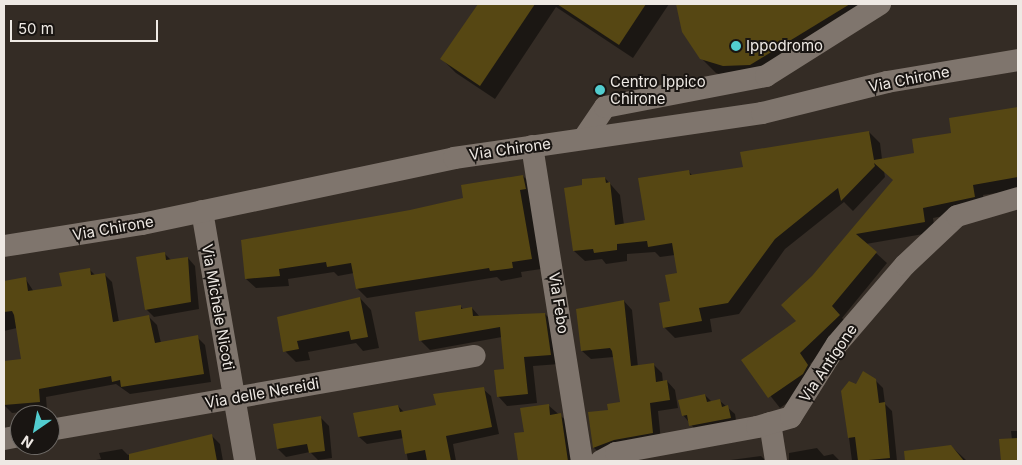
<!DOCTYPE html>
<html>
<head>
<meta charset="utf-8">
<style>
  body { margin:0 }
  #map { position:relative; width:1022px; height:465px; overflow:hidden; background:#342c25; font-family:Inter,sans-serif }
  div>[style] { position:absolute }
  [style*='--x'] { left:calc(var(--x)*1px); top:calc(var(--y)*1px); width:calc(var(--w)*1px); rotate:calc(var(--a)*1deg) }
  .shadow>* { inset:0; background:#0007 }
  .building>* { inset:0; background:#564713 }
  .minor>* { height:22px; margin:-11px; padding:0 11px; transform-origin:11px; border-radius:11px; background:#7f756d }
  .dots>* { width:14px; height:14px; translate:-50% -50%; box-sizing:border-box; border:2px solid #191512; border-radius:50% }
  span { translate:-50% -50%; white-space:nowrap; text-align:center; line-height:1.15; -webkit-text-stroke:4px #191512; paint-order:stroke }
  .poi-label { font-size:15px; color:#eee9e4 }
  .left { translate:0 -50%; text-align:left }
  .street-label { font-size:15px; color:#eee9e4 }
  .frame { position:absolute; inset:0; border:5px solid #eee9e4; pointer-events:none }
  .north { position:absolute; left:10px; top:405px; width:50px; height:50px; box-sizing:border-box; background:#191512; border:1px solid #6e6a66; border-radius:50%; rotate:213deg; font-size:14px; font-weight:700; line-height:20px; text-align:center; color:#eee9e4 }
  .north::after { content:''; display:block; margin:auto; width:18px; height:22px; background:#52cdcf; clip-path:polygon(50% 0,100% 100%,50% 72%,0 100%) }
  .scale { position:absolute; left:10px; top:20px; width:148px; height:22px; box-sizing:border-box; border:2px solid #eee9e4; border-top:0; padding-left:6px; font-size:15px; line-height:18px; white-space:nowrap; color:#eee9e4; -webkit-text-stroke:4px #191512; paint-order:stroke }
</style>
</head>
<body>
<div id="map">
  <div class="shadow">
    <div style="clip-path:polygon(480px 4px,669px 4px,633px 58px,556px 7px,495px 99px,456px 73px,442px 59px)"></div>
    <div style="clip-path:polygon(678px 4px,887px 4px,738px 80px,716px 73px,701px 58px,683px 31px)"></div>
    <div style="clip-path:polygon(1018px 108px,1018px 190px,983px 195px,985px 208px,933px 218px,935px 232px,866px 244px,887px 263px,842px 318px,850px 326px,810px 364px,818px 376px,813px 384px,780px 408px,743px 361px,798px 321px,813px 277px,895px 180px,884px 171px,885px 177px,853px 211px,844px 202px,785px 249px,739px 314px,710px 319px,712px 332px,675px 338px,664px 327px,678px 274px,675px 255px,660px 257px,655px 252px,627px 254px,627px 261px,606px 264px,602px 259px,585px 261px,574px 251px,584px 186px,605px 178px,620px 195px,624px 225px,647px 222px,688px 171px,693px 176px,745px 168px,869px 132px,880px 143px,882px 159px,915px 154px,952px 134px,950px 120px)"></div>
    <div style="clip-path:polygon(523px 176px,533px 186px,541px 269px,521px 272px,522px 277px,501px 281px,497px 277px,367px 298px,357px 288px,354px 273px,338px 276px,334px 272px,288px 279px,289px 286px,256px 288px,246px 279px,411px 211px,464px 199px)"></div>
    <div style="clip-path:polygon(164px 253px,172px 261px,188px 258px,195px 266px,199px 309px,154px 317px,146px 309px)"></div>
    <div style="clip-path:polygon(89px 269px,95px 275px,104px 274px,112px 282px,119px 322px,149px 317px,157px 325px,161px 343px,197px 337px,205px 345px,211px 382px,130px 394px,116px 384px,46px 397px,47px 410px,12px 413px,4px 405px,4px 362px,23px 360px,17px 328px,4px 331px,4px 282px,25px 278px,34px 292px,63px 287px)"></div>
    <div style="clip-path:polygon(360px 298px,371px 310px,379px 348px,363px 351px,356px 343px,308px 352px,310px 360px,296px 362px,285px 351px,278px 318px)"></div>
    <div style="clip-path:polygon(624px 301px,632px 310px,638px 367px,653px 364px,662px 373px,663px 382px,667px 381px,675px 390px,678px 408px,658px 411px,661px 441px,603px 456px,594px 448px,589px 413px,609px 411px,621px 403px,614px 357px,591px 359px,582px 351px)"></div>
    <div style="clip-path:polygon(460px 306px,464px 310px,472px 308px,480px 317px,545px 314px,554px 323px,560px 364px,533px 366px,537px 403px,507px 406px,498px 396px,505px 370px,502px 337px,430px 350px,421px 341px)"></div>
    <div style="clip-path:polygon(875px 380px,883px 388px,885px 404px,892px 411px,897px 461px,852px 461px,843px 392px)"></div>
    <div style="clip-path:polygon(483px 389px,491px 396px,499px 434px,453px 444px,456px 461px,408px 461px,404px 438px,367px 444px,359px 437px,398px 406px,404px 412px,437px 406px)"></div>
    <div style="clip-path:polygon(705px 395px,712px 402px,720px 401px,727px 407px,735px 414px,737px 426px,698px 433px,683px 415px)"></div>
    <div style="clip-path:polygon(548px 405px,570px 424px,576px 461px,520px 461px,516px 434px,525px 433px)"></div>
    <div style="clip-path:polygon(321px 418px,329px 426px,332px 458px,318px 460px,310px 452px,286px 457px,278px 449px)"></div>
    <div style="clip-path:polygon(1011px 431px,1018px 431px,1018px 461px,1002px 461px,1001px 440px,1012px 440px)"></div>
    <div style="clip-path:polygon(211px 435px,220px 444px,223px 461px,91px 461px,101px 459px,99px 453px,122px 449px,128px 455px)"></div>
    <div style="clip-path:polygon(951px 446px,967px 461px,907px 461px,906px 452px)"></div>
    <div style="clip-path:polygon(817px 448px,824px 456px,833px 454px,840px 461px,789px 461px,789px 453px)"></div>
    <div style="clip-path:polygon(761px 456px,766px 461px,723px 461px)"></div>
  </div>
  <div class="building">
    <div style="clip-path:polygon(478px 4px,535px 4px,480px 86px,440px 59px)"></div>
    <div style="clip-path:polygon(557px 4px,646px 4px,619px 45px)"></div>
    <div style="clip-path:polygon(676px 4px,850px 4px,750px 65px,723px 66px,700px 59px,682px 32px)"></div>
    <div style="clip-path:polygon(1018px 107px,1018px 177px,973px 185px,975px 197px,923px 208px,925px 222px,856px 234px,877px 252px,832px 306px,840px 315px,800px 353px,808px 365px,803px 374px,768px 398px,741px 360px,796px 321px,781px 305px,812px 276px,893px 180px,874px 163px,875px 166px,841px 201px,838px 188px,775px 239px,728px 303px,699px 308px,702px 321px,663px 328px,659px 303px,670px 301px,665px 275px,677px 273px,672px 243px,648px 247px,647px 241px,617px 244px,617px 250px,594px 253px,593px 249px,573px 251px,564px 188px,582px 185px,582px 179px,605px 177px,606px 183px,610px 182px,615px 225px,645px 220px,638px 178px,689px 170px,690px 175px,743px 167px,740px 152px,869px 131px,874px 160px,914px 153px,912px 139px,951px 133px,949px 118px)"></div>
    <div style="clip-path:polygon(523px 175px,526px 189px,520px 190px,532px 259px,512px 262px,513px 268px,490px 271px,489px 268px,356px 289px,351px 263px,327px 267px,326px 262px,279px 269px,280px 276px,245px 279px,241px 240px,410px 210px,463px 198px,461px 185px)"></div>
    <div style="clip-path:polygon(165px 252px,166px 260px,188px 257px,191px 302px,145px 310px,136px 257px)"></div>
    <div style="clip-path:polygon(90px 268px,91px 275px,105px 273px,113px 322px,149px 315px,155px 343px,198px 335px,204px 374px,121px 387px,120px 380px,112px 382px,111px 376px,39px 389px,40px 402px,4px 405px,4px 361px,21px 359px,14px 315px,12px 311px,4px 312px,4px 281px,26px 277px,28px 291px,62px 286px,59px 273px)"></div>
    <div style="clip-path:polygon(360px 297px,368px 337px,351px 340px,349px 331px,297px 341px,299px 349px,283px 352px,277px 317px)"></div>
    <div style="clip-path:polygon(624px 300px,631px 366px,654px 363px,656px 382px,667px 380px,670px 400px,650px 403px,653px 433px,614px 440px,593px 448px,588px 412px,608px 410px,607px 404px,620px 402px,612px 351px,610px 348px,581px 351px,576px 309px)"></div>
    <div style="clip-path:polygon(461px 305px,461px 309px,472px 307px,473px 316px,545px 313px,551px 355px,524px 357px,528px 394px,497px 397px,494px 370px,504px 369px,500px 327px,419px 341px,415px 312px)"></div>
    <div style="clip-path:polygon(863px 371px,876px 379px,879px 403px,885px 402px,890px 458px,858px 461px,855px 437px,848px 438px,841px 391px,849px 381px,856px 384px)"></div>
    <div style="clip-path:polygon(484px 387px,492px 427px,446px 436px,451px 461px,427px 461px,425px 450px,405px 454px,401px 430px,358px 437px,353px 413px,398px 405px,400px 412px,436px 405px,433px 394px)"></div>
    <div style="clip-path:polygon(705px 394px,707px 402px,720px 399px,722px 407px,728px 405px,731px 418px,689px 426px,687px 415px,682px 416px,678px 400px)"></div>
    <div style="clip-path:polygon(549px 404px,550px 415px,561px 413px,568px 461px,518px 461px,514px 433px,524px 432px,520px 408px)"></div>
    <div style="clip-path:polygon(321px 416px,325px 451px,309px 453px,307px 444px,277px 449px,273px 424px)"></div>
    <div style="clip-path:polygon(212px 434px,217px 461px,129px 461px,129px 454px)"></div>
    <div style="clip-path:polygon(1018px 438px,1018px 461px,1001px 461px,999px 439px)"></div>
    <div style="clip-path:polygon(951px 445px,964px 461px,905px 461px,904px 451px)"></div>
  </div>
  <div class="minor">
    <div style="--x:584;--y:138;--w:37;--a:-56"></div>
    <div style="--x:605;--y:107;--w:164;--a:-10.9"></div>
    <div style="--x:766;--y:76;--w:135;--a:-32.3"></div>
    <div style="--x:532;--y:146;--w:319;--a:81"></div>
    <div style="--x:202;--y:211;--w:254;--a:80.2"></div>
    <div style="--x:4;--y:246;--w:140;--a:-9.1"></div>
    <div style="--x:142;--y:224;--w:319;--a:-11.9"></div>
    <div style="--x:454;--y:158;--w:311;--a:-8.3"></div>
    <div style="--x:762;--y:113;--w:129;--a:-13.9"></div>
    <div style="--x:887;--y:82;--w:133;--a:-9.5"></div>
    <div style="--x:770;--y:423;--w:38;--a:81"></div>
    <div style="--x:50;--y:430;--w:431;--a:-9.9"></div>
    <div style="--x:4;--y:439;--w:16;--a:-11"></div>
    <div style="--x:601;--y:461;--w:17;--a:-28"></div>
    <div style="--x:616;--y:453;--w:143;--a:-10.4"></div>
    <div style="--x:757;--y:427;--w:35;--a:-16"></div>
    <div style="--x:791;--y:417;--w:86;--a:-57.8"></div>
    <div style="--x:837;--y:344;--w:104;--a:-49.3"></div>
    <div style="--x:905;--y:265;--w:71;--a:-43.3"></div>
    <div style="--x:957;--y:216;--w:64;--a:-16.4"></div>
  </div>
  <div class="dots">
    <div style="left:736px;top:46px;background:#52cdcf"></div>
    <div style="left:600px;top:90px;background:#52cdcf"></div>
  </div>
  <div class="poi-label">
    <span class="left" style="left:746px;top:46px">Ippodromo</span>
    <span class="left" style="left:610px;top:90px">Centro Ippico<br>Chirone</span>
  </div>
  <div class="street-label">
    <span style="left:909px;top:79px;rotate:-11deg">Via Chirone</span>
    <span style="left:510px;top:149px;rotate:-8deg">Via Chirone</span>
    <span style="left:113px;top:228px;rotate:-10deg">Via Chirone</span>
    <span style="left:559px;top:303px;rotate:81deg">Via Febo</span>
    <span style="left:218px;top:307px;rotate:80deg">Via Michele Nicoti</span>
    <span style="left:828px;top:363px;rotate:-56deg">Via Antigone</span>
    <span style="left:262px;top:393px;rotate:-10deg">Via delle Nereidi</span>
  </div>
  <div class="frame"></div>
  <div class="north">N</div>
  <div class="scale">50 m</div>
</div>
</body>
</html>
